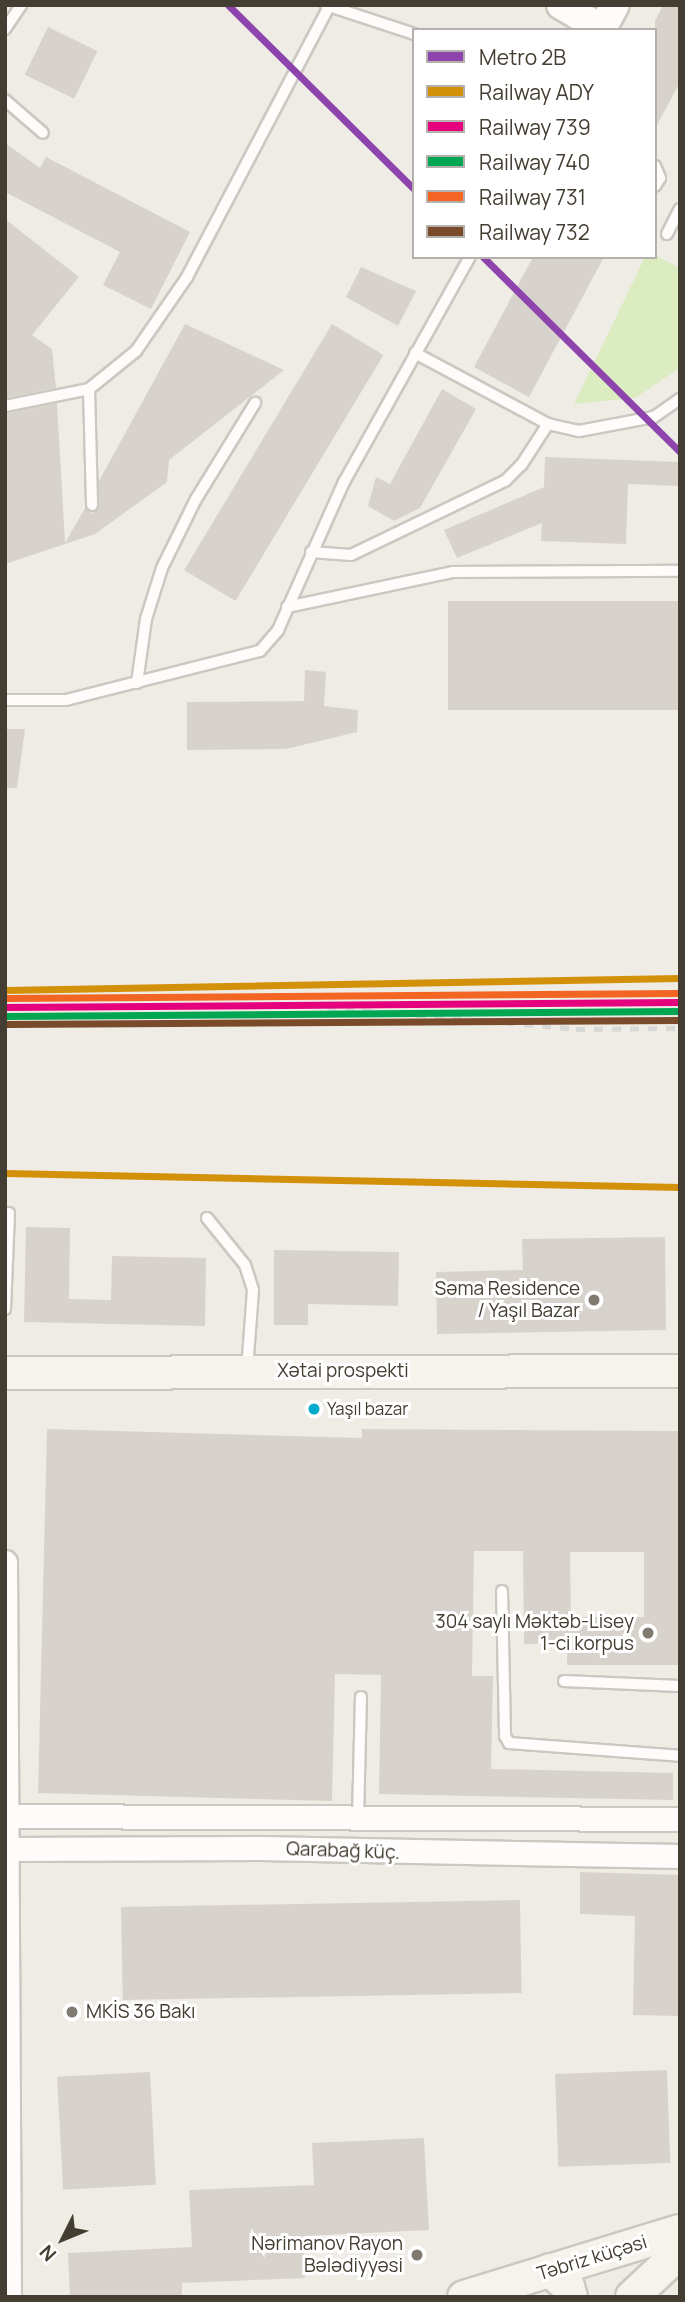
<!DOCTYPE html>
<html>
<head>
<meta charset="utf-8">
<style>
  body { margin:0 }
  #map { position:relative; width:685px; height:2302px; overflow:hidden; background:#efece5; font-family:Manrope,sans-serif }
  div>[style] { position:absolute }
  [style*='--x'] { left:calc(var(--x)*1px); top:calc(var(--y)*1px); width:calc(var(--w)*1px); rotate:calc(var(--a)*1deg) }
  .green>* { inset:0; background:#dbecc1 }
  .building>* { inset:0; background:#d7d3cc; transform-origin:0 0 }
  .roads { filter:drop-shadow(2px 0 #cbc8c1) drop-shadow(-2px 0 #cbc8c1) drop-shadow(0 2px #cbc8c1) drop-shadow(0 -2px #cbc8c1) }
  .service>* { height:10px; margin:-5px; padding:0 5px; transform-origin:5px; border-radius:5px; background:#fdfcfb }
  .minor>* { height:23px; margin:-11.5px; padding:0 11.5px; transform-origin:11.5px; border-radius:11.5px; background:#fdfcfb }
  .tertiary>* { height:28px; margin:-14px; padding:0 14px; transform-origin:14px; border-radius:14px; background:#fdfcfb }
  .secondary>* { height:32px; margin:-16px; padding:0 16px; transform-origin:16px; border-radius:16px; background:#f6f3ec }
  .rail>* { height:5px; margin-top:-2.5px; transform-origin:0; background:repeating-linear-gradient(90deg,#d8d8d7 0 9px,transparent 0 18px) }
  .rail-1>* { height:7px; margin:-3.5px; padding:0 3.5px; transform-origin:3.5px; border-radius:3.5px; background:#d3910a }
  .rail-2>* { height:7px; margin:-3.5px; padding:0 3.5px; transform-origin:3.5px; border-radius:3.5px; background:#e5007d }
  .rail-3>* { height:7px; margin:-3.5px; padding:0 3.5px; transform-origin:3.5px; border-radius:3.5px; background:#00a651 }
  .rail-4>* { height:7px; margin:-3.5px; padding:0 3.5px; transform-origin:3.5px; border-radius:3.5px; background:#f26522 }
  .rail-5>* { height:7px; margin:-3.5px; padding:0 3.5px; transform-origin:3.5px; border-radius:3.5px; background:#7a4b2a }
  .metro-1>* { height:7px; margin:-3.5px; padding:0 3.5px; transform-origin:3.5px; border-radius:3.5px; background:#8e44ad }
  .dots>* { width:19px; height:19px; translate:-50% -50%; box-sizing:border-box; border:4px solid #fff; border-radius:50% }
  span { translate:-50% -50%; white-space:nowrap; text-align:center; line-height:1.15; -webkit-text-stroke:6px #fff; paint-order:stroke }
  .bus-label { font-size:17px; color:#443d31 }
  .left { translate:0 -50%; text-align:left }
  .poi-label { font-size:19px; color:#443d31 }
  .right { translate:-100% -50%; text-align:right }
  .street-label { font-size:19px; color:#443d31 }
  .frame { position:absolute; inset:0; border:7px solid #443d31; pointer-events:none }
  .legend { position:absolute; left:412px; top:28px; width:245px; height:231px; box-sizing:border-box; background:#fff; border:2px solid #b4b1ad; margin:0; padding:9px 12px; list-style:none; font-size:21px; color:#443d31 }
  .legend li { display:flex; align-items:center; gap:14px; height:35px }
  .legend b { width:35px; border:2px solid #b4b1ad }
  .north { position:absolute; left:28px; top:2204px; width:70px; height:70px; -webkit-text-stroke:5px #fff; paint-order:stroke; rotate:227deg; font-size:19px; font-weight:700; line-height:28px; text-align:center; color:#443d31 }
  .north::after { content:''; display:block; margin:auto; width:24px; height:32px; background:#443d31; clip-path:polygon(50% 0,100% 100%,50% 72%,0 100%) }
</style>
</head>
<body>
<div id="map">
  <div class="green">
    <div style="clip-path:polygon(655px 255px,680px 268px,680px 368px,635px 398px,574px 404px,645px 257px)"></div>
  </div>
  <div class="building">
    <div style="clip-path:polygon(663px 5px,680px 5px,680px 82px,655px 129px,655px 21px)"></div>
    <div style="left:48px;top:27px;width:55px;height:53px;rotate:26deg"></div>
    <div style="clip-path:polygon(5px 143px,40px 168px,46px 157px,190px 232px,151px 309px,103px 285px,120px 252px,5px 192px)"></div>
    <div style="clip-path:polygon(5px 219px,79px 277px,32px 335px,52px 349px,56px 388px,5px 398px)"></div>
    <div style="clip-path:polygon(533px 257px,604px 257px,529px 397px,474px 367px)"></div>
    <div style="clip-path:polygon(361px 267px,416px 291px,398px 326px,346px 297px)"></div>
    <div style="clip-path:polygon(185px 324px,284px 370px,169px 460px,167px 482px,95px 534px,5px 564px,5px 414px,57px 403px,65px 543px,85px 508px,92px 513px,99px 509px,99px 481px)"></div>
    <div style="left:332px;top:324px;width:60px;height:287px;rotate:31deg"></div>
    <div style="clip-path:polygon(442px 389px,476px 409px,420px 508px,394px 521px,368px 506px,376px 477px,390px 484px)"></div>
    <div style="clip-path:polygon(545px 457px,680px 462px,680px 486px,628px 484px,626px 544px,541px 541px,542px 523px,457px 558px,444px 530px,544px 487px)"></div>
    <div style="left:448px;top:601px;width:232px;height:109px"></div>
    <div style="clip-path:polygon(305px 670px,326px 672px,324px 706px,358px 710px,357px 732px,286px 749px,187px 750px,187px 702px,304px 701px)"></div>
    <div style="clip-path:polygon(5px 729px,25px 729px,17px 788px,5px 788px)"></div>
    <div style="clip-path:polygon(26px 1227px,70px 1228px,69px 1299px,111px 1300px,112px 1256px,206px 1258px,205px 1326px,24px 1322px)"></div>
    <div style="clip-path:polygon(665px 1237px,666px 1330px,437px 1334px,436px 1272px,523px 1270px,522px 1239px)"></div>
    <div style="clip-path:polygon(274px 1250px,399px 1252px,398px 1306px,308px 1304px,308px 1325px,274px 1325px)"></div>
    <div style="clip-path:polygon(evenodd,47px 1429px,362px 1438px,362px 1429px,680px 1431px,680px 1665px,567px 1665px,567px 1644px,524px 1644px,523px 1551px,474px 1551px,472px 1676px,493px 1676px,491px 1769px,673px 1773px,673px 1800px,379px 1794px,381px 1675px,335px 1674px,332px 1801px,38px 1793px,47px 1429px,570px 1552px,644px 1552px,644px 1617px,571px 1617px,570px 1552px)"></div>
    <div style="clip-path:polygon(580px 1872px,680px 1875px,680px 2016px,633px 2015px,635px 1916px,580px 1914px)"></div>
    <div style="left:520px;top:1900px;width:93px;height:399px;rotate:89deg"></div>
    <div style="left:667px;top:2070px;width:93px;height:112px;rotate:88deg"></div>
    <div style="left:150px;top:2072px;width:113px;height:93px;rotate:87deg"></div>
    <div style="clip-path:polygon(424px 2138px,429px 2230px,303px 2236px,305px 2278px,182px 2283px,182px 2297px,70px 2297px,68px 2253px,192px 2247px,189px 2190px,314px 2185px,312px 2143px)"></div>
  </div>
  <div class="roads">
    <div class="service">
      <div style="--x:326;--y:5;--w:93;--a:18.2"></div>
      <div style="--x:5;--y:29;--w:29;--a:-56"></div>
      <div style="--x:5;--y:100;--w:50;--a:41"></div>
      <div style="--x:655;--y:166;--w:13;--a:67"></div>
      <div style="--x:660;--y:178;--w:9;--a:122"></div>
      <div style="--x:667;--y:234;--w:28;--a:-63"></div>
      <div style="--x:415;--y:353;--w:151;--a:28.1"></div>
      <div style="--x:548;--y:424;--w:32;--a:13"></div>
      <div style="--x:579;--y:431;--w:76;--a:-10.6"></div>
      <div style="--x:654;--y:417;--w:32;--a:-35"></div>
      <div style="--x:89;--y:389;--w:116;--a:88.5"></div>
      <div style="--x:5;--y:406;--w:86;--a:-11.4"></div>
      <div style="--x:89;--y:389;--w:60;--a:-39"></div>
      <div style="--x:136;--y:351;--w:90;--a:-55.4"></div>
      <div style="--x:187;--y:277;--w:304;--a:-62.3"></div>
      <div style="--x:311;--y:552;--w:40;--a:4.3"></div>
      <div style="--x:351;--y:555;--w:171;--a:-25.7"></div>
      <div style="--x:505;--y:481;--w:24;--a:-45"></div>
      <div style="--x:522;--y:464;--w:48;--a:-57"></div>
      <div style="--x:287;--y:607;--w:170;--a:-11.9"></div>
      <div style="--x:453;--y:572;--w:227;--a:-0.3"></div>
      <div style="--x:137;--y:683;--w:65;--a:-82"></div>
      <div style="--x:146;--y:619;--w:53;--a:-72.6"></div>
      <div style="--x:162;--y:568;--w:77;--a:-63.8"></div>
      <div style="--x:196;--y:499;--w:113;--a:-58.4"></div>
      <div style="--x:5;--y:700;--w:61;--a:0"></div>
      <div style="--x:66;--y:700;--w:200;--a:-14.2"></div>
      <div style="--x:260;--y:651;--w:28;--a:-49"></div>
      <div style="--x:278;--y:630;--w:162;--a:-66"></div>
      <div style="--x:344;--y:482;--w:258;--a:-60.8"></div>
      <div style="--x:207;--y:1218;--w:60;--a:51"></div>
      <div style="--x:245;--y:1265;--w:26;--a:72"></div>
      <div style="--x:253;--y:1290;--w:79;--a:94.3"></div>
      <div style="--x:5;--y:1309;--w:96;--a:-87.6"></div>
      <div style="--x:502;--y:1591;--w:145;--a:88.8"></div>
      <div style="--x:505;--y:1736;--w:8;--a:60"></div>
      <div style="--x:509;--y:1743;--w:171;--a:4.3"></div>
      <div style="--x:564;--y:1681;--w:116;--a:2.5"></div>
      <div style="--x:358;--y:1818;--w:121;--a:-88.6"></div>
    </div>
    <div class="minor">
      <div style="--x:5;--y:1562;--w:735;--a:89.69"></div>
      <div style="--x:5;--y:1816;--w:675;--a:0.25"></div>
      <div style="--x:5;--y:1849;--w:255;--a:-0.2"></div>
      <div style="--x:260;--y:1848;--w:420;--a:1.1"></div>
    </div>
    <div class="tertiary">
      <div style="--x:561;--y:5;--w:48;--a:30.3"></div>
      <div style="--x:602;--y:29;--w:27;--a:-62"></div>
    </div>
    <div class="secondary">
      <div style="--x:5;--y:1373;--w:675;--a:-0.17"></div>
      <div style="--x:550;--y:2270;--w:25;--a:43"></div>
      <div style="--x:568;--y:2287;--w:10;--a:73"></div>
      <div style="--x:464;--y:2297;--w:226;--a:-17"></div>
      <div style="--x:632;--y:2297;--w:66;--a:-43.2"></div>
    </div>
  </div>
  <div class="rail">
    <div style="--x:327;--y:1007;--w:250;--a:5"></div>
    <div style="--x:576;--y:1029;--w:104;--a:-0.6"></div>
  </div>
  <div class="rail-1">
    <div style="--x:5;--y:990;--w:675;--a:-1.02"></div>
    <div style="--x:5;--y:1173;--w:675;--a:1.19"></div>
  </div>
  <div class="rail-2">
    <div style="--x:5;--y:1007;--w:675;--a:-0.42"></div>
  </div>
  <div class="rail-3">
    <div style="--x:5;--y:1016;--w:675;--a:-0.42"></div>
  </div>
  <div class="rail-4">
    <div style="--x:5;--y:998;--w:675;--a:-0.42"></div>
  </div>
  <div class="rail-5">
    <div style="--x:5;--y:1024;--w:675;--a:-0.34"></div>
  </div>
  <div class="metro-1">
    <div style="--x:228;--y:5;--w:262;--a:44.7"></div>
    <div style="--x:483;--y:257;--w:277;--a:44.7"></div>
  </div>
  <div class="dots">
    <div style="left:594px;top:1300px;background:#807a70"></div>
    <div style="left:314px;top:1409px;background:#00a9ce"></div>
    <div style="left:648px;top:1633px;background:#807a70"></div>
    <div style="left:72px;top:2012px;background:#807a70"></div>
    <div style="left:417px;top:2255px;background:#807a70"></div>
  </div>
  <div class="bus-label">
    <span class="left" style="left:327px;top:1409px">Yaşıl bazar</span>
  </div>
  <div class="poi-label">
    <span class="right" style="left:580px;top:1300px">Səma Residence<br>/ Yaşıl Bazar</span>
    <span class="right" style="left:634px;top:1633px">304 saylı Məktəb-Lisey<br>1-ci korpus</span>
    <span class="left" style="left:86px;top:2012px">MKİS 36 Bakı</span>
    <span class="right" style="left:403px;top:2255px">Nərimanov Rayon<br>Bələdiyyəsi</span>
  </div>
  <div class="street-label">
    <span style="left:343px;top:1371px">Xətai prospekti</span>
    <span style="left:343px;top:1851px;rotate:2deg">Qarabağ küç.</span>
    <span style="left:592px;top:2258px;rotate:-17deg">Təbriz küçəsi</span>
  </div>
  <div class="frame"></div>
  <ul class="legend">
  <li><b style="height:9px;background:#8e44ad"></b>Metro 2B</li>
  <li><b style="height:9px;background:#d3910a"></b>Railway ADY</li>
  <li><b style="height:9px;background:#e5007d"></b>Railway 739</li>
  <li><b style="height:9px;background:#00a651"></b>Railway 740</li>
  <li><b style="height:9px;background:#f26522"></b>Railway 731</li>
  <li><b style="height:9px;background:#7a4b2a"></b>Railway 732</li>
  </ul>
  <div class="north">N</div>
</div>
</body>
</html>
